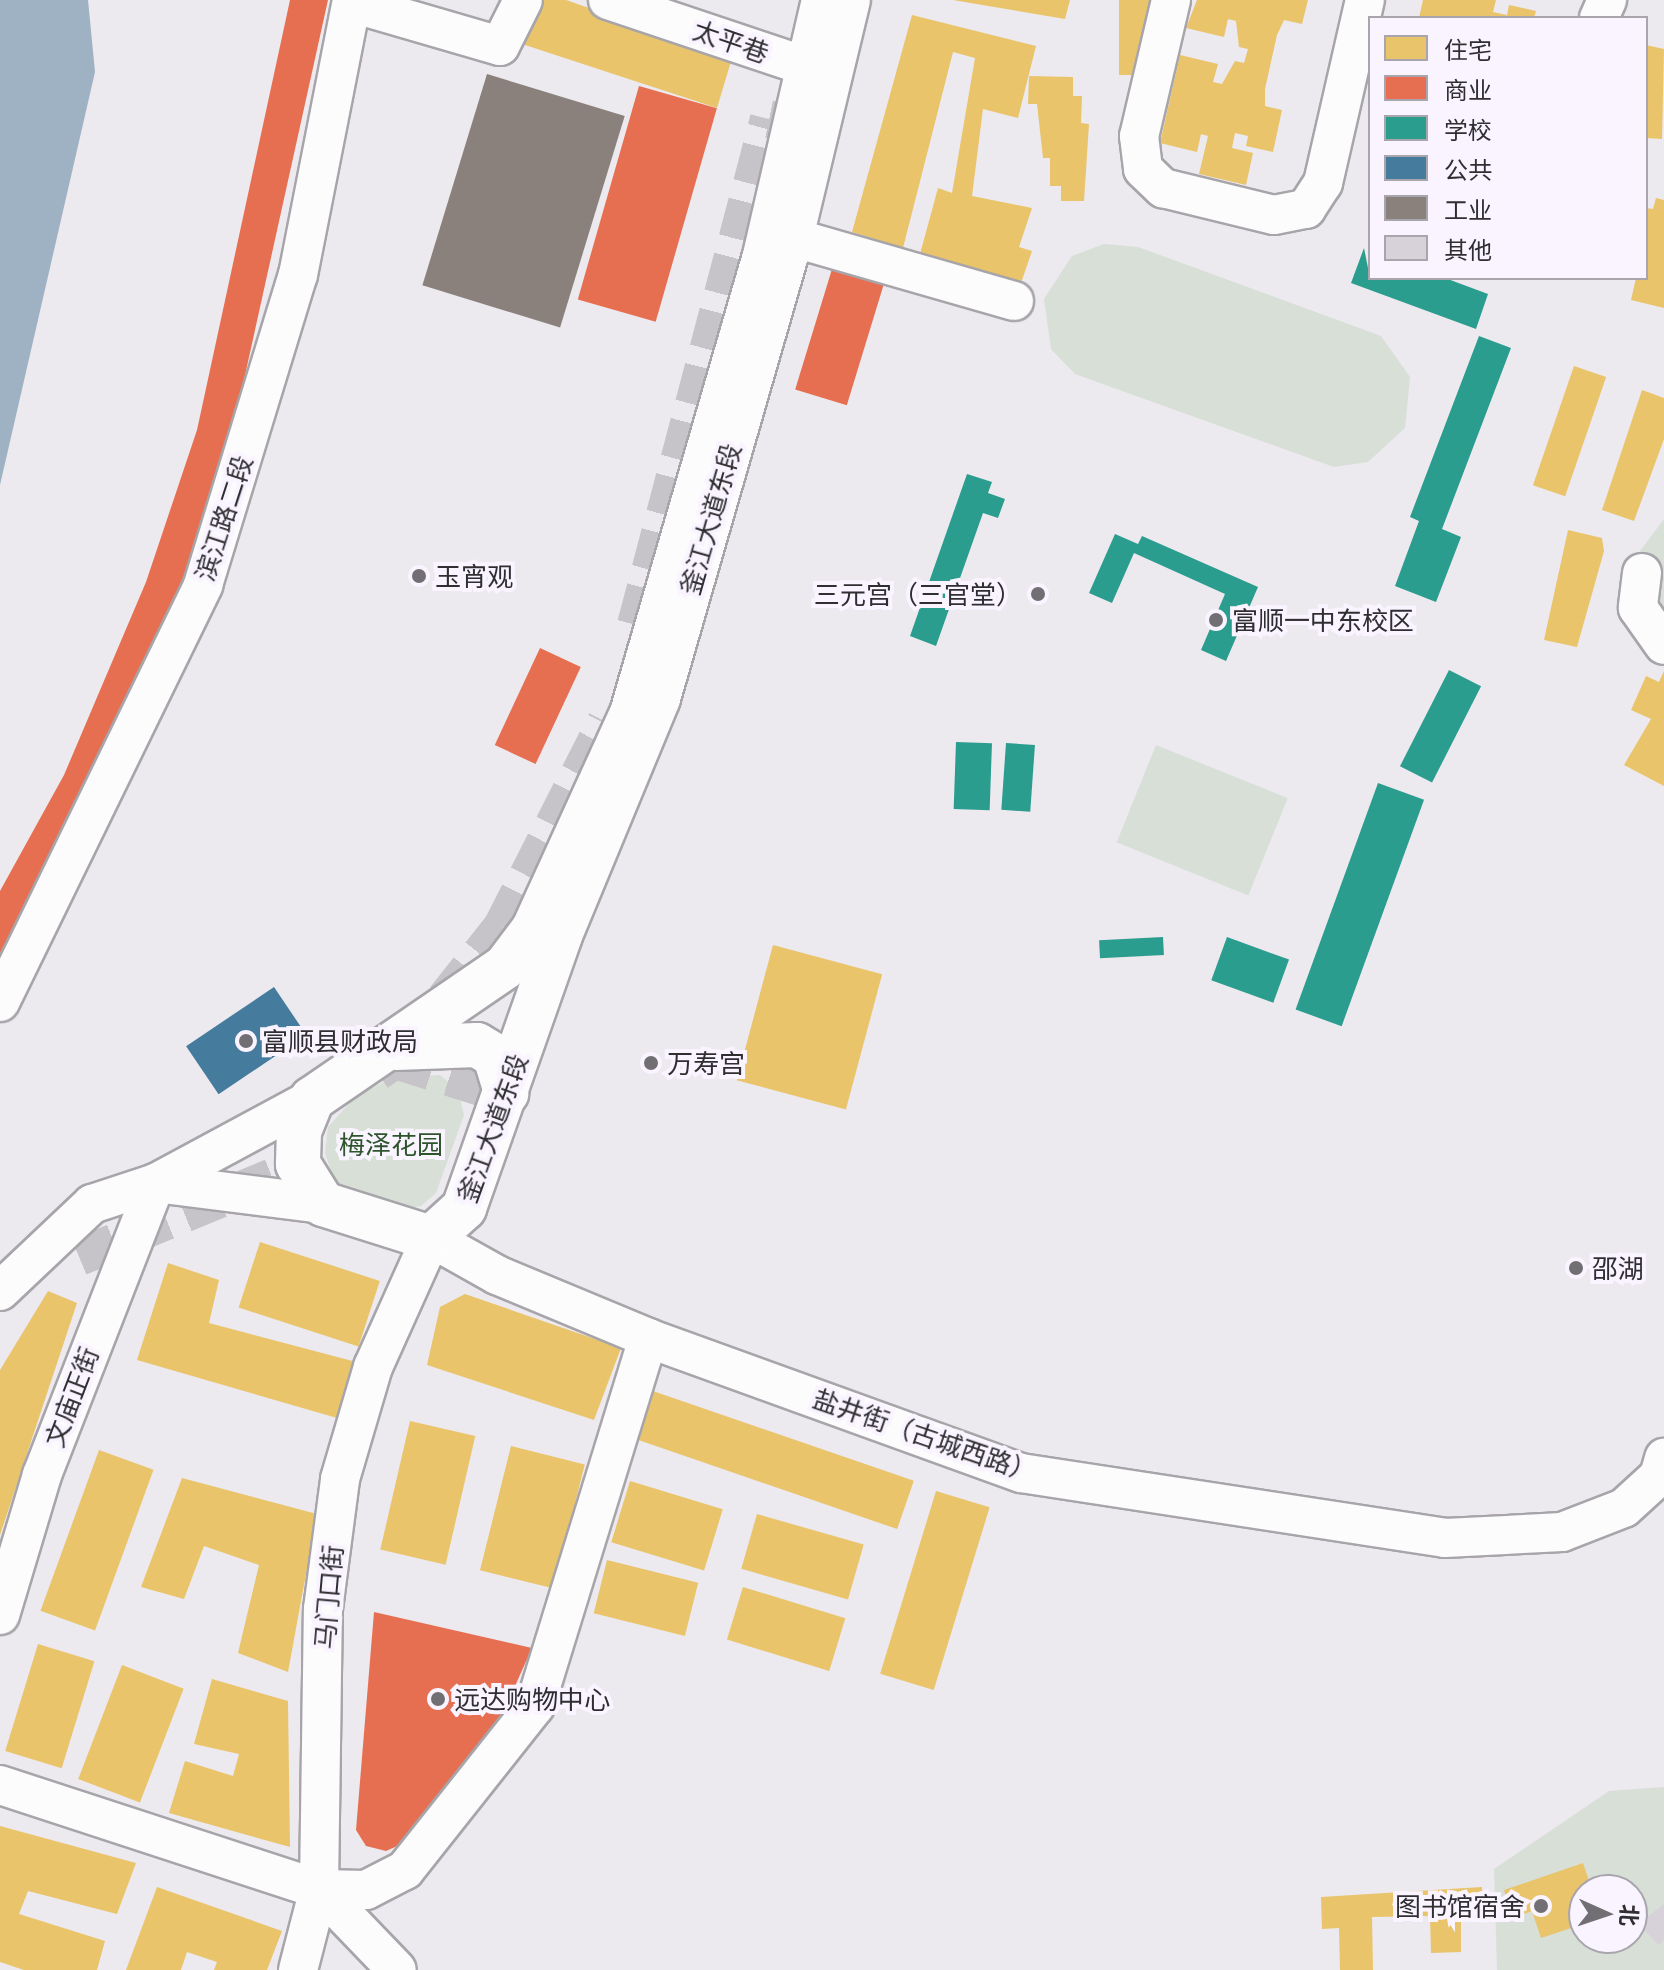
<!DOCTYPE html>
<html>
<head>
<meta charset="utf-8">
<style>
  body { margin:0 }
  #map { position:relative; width:1664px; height:1970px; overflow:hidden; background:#ece9ef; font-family:"Exo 2","Noto Sans SC",sans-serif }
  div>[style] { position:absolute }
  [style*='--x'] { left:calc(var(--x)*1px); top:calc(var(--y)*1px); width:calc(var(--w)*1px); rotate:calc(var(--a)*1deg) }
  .green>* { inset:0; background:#d7dfd7; transform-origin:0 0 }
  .water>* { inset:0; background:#9eb2c3 }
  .homes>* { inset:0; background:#e9c46a; transform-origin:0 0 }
  .shops>* { inset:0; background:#e76f51; transform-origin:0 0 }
  .schools>* { inset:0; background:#2a9d8f; transform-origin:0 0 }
  .public>* { inset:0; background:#457b9d; transform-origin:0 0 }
  .industry>* { inset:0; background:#8a817c; transform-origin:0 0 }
  .building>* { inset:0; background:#d7d1da }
  .minor-tunnel>* { height:38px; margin-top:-19px; transform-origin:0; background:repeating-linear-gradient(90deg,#c6c4c9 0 38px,transparent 0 57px) }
  .roads { filter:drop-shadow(2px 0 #a7a5aa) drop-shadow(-2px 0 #a7a5aa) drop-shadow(0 2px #a7a5aa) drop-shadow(0 -2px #a7a5aa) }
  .minor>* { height:38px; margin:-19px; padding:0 19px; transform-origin:19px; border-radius:19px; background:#fcfcfd }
  .major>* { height:44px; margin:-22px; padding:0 22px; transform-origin:22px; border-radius:22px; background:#fcfcfd }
  .dots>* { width:22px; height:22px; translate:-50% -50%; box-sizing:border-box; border:4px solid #f9f4ff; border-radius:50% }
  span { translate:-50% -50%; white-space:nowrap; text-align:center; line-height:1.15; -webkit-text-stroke:8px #f9f4ff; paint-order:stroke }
  .street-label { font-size:26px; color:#2f2e31 }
  .poi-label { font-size:26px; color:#2f2e31 }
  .left { translate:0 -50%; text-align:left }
  .right { translate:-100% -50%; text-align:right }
  .park-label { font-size:26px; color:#2e542c }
  .legend { position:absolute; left:1368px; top:16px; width:280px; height:264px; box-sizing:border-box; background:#f9f4ff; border:2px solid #a8a5ad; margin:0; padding:10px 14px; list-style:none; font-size:24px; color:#2f2e31 }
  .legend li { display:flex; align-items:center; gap:16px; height:40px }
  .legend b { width:40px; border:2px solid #a8a5ad }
  .north { position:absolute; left:1568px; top:1874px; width:80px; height:80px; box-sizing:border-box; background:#f9f4ff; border:2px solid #a8a5ad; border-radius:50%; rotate:93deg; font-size:22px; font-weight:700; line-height:32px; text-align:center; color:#2f2e31 }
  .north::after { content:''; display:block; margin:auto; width:28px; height:36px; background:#716f74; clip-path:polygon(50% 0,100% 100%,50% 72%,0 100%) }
</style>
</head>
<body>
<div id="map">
  <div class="green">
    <div style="clip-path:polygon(1104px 244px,1138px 247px,1381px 336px,1410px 377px,1405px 428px,1368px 462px,1334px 467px,1075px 374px,1051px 349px,1044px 299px,1072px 256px)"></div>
    <div style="clip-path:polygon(1664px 519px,1664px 658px,1631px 563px)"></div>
    <div style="left:1156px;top:745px;width:142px;height:105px;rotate:22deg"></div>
    <div style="clip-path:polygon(440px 1075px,458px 1090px,464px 1115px,436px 1193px,421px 1206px,393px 1211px,336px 1186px,325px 1153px,328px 1127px,354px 1098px,391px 1078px)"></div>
    <div style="clip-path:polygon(evenodd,1664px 1787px,1664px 1970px,1497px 1970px,1494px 1869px,1609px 1791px,1664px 1787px,1584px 1890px,1632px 1890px,1632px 1938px,1584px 1938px,1584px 1890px)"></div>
  </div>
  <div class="water">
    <div style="clip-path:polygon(0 0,88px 0,95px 72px,0 485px)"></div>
  </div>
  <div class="homes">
    <div style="clip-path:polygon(537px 0,566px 0,732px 58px,717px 108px,522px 44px)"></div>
    <div style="clip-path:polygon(953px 0,1070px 0,1065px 19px)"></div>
    <div style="left:1119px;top:0;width:41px;height:75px"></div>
    <div style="clip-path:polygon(1197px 0,1308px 0,1302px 24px,1284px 20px,1277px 35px,1265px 89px,1265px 106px,1282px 110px,1273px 152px,1246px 146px,1248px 136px,1235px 133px,1232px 148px,1253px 153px,1246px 185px,1199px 174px,1208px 136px,1201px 134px,1197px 152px,1160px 143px,1180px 55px,1218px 64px,1213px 82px,1222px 84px,1235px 61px,1244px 63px,1248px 49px,1239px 47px,1236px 21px,1228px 19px,1224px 37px,1186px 28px)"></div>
    <div style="clip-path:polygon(1423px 0,1496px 0,1493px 12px,1507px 15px,1509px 5px,1536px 11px,1534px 18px,1419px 18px)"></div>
    <div style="clip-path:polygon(912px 15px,1036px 46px,1018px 118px,983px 109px,972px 196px,1032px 208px,1019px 247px,1032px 251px,1020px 286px,920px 254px,938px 188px,952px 193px,975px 58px,953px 52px,903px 248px,852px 232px)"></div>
    <div style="clip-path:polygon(1646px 45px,1664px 49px,1662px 139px,1646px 138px)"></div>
    <div style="clip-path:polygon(1029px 76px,1073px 77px,1073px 96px,1082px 96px,1081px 123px,1089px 124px,1084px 201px,1061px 201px,1061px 186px,1050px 186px,1050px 158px,1043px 158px,1037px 104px,1028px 104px)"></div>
    <div style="clip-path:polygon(1656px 198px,1664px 200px,1664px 308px,1631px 300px,1636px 278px,1646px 278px,1646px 208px,1653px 209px)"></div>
    <div style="left:1574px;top:366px;width:34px;height:126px;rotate:19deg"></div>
    <div style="clip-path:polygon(1642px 390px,1664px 398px,1664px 439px,1634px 521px,1602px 510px)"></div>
    <div style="clip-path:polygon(1568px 530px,1602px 538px,1604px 551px,1577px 647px,1544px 640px)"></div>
    <div style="clip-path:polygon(1664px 671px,1664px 786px,1624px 765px,1651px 719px,1631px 710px,1646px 676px,1659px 682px)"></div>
    <div style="left:773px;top:945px;width:113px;height:140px;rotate:15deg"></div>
    <div style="left:260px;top:1242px;width:126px;height:69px;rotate:18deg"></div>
    <div style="clip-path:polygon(168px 1263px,219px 1280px,209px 1323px,360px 1363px,344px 1420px,137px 1360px)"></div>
    <div style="clip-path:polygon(48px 1291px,77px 1303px,0 1535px,0 1370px)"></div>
    <div style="clip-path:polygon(465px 1294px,621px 1348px,594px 1420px,427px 1365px,440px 1307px)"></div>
    <div style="left:650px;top:1390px;width:279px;height:51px;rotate:19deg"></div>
    <div style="left:410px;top:1421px;width:67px;height:132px;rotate:13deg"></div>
    <div style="left:511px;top:1446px;width:76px;height:128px;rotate:14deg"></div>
    <div style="left:99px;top:1450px;width:58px;height:171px;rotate:20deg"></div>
    <div style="clip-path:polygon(182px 1478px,317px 1514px,288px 1672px,238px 1653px,259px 1565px,204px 1546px,184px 1599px,141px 1587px)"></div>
    <div style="left:630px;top:1481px;width:97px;height:64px;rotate:17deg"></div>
    <div style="left:936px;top:1491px;width:56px;height:191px;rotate:17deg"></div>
    <div style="left:757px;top:1514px;width:111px;height:57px;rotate:16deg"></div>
    <div style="left:607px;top:1560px;width:94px;height:55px;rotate:14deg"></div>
    <div style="left:743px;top:1587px;width:107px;height:55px;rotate:17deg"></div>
    <div style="left:38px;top:1644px;width:59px;height:112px;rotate:17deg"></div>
    <div style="left:122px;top:1665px;width:66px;height:122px;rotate:21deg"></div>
    <div style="clip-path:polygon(212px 1679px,288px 1701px,290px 1847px,169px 1813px,185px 1761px,233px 1776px,239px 1754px,194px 1744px)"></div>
    <div style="clip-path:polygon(0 1826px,136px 1863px,117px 1914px,28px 1891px,19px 1914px,105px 1941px,97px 1970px,24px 1970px,0 1962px)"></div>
    <div style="clip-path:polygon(1583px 1863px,1592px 1890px,1572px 1900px,1580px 1925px,1541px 1938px,1532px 1911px,1513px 1918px,1504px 1890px)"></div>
    <div style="clip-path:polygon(157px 1887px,282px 1931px,267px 1970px,214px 1970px,217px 1962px,187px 1952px,181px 1970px,126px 1970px)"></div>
    <div style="clip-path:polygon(1482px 1887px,1483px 1920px,1461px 1921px,1461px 1952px,1431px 1953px,1430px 1916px,1372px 1917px,1373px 1970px,1340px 1970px,1339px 1928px,1322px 1929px,1321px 1897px)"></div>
  </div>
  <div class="shops">
    <div style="clip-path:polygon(290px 0,328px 0,230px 443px,181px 595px,0 970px,0 891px,64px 775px,146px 582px,197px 430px)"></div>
    <div style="left:639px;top:86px;width:81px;height:222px;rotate:16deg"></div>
    <div style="left:832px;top:269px;width:54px;height:126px;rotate:17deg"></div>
    <div style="left:540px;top:648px;width:45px;height:107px;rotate:25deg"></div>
    <div style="clip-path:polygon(374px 1612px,532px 1648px,487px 1749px,404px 1843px,386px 1851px,366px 1846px,356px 1830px)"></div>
  </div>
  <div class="schools">
    <div style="clip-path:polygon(1364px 248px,1370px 278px,1445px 278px,1488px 294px,1476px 329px,1351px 283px)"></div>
    <div style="clip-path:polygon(1479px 336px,1511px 348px,1442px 529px,1461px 537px,1436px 602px,1395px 586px,1419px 521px,1410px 517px)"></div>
    <div style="clip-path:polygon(967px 474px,992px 482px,988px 493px,1005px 499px,998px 518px,983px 513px,936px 646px,910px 636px)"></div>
    <div style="clip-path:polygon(1115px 534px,1138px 544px,1142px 536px,1258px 587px,1226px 661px,1201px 650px,1225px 594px,1134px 553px,1112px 603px,1089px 593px)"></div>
    <div style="left:1449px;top:670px;width:36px;height:108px;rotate:27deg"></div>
    <div style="left:956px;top:742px;width:36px;height:67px;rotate:2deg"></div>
    <div style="left:1006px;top:743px;width:29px;height:67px;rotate:4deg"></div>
    <div style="left:1378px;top:783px;width:49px;height:241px;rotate:20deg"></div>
    <div style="left:1163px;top:937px;width:18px;height:64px;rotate:87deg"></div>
    <div style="left:1227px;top:937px;width:66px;height:46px;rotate:20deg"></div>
  </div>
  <div class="public">
    <div style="left:274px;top:987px;width:58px;height:106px;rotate:56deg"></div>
  </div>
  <div class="industry">
    <div style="left:487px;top:74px;width:144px;height:221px;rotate:17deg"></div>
  </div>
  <div class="building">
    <div style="clip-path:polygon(1664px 1904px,1664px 1940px,1659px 1945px,1638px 1924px)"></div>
  </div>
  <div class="minor-tunnel">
    <div style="--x:636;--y:625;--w:523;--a:-75.27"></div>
    <div style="--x:769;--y:119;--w:55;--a:11.5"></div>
    <div style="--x:445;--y:999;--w:92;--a:-51.6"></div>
    <div style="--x:502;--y:927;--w:230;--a:-63.1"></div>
    <div style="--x:377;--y:1072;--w:22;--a:-34"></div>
    <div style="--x:395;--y:1060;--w:100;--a:17.5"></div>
    <div style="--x:79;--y:1257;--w:249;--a:-22.4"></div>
  </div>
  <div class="roads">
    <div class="minor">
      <div style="--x:608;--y:0;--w:211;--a:18.5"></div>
      <div style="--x:1171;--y:0;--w:140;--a:103.2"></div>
      <div style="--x:1139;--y:136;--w:33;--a:83"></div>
      <div style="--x:1143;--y:169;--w:28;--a:44"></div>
      <div style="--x:1163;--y:188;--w:114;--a:13.7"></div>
      <div style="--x:1274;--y:215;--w:33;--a:-11"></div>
      <div style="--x:1306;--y:209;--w:31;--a:-57"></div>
      <div style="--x:1323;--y:183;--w:188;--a:-77.1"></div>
      <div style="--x:352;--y:3;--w:154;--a:16.2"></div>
      <div style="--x:500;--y:46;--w:51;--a:-63.4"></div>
      <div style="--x:1599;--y:18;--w:20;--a:-66"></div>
      <div style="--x:791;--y:237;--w:232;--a:16"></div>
      <div style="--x:1642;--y:573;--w:35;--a:97"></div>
      <div style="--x:1638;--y:608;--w:45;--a:54.9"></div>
      <div style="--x:0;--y:1002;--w:464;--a:-64"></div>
      <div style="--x:203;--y:585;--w:324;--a:-73"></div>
      <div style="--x:298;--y:275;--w:280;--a:-78.9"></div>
      <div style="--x:156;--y:1183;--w:168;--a:7.2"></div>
      <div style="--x:0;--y:1291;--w:127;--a:-43.4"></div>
      <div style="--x:92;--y:1204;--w:67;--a:-18.2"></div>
      <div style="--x:156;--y:1183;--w:177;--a:-28.3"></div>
      <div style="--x:0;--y:1615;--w:146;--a:-73.3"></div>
      <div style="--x:42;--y:1475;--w:313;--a:-68.7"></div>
      <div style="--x:0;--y:1785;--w:336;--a:18.1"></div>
      <div style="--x:319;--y:1889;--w:47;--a:1.2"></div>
      <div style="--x:366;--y:1890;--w:44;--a:-27.1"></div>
      <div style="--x:405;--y:1870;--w:209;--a:-51.6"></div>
      <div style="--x:535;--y:1706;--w:385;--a:-72.9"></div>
      <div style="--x:319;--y:1889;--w:112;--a:46.1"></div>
      <div style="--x:298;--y:1970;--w:84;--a:-75.5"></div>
      <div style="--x:319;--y:1889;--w:280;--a:-89.2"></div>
      <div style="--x:323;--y:1609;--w:131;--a:-82.5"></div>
      <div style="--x:340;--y:1479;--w:117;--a:-73.6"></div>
      <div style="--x:373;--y:1367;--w:141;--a:-65.8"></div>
      <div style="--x:431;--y:1238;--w:76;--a:29.3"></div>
      <div style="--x:497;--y:1275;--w:164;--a:22.6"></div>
      <div style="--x:648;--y:1338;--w:397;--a:19.9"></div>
      <div style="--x:1021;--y:1473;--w:429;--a:8.7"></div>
      <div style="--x:1445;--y:1538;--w:117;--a:-2.9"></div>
      <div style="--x:1562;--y:1532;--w:66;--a:-21.2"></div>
      <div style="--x:1624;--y:1508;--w:47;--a:-42.4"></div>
      <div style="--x:1659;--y:1476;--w:19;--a:-74"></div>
    </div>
    <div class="major">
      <div style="--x:824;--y:0;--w:266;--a:103"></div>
      <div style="--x:764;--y:259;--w:471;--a:106.2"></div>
      <div style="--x:633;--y:711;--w:241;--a:114.5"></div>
      <div style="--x:533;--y:930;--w:46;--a:127.1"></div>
      <div style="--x:505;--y:967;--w:234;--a:145.6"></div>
      <div style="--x:312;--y:1099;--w:35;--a:112"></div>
      <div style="--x:299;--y:1132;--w:32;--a:92"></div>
      <div style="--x:298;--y:1164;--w:47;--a:58"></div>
      <div style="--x:323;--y:1204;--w:113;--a:17.5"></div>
      <div style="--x:431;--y:1238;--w:45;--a:-42.3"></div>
      <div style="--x:464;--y:1208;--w:289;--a:-70.6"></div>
      <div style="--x:560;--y:935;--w:256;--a:-67.5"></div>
      <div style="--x:658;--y:698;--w:480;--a:-73.9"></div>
      <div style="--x:791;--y:237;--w:244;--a:-76.5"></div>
      <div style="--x:396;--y:1048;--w:81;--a:-2.1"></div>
      <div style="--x:477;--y:1045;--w:21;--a:31"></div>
      <div style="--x:495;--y:1056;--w:39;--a:73"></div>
    </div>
  </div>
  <div class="dots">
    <div style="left:419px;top:576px;background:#716f74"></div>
    <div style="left:1038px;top:594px;background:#716f74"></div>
    <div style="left:1216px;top:620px;background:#716f74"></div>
    <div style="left:246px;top:1041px;background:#716f74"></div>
    <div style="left:651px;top:1063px;background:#716f74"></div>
    <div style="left:1576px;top:1268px;background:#716f74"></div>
    <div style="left:438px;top:1699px;background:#716f74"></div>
    <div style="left:1541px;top:1906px;background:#716f74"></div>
  </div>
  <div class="street-label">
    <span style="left:731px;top:41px;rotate:19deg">太平巷</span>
    <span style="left:223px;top:518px;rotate:-72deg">滨江路二段</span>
    <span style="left:710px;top:519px;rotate:-74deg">釜江大道东段</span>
    <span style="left:492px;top:1128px;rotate:-70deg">釜江大道东段</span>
    <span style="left:71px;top:1397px;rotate:-69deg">文庙正街</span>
    <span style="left:925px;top:1435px;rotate:19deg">盐井街（古城西路）</span>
    <span style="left:328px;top:1597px;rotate:-85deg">马门口街</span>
  </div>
  <div class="poi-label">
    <span class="left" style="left:435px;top:576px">玉宵观</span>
    <span class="right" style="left:1022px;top:594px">三元宫（三官堂）</span>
    <span class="left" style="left:1232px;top:620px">富顺一中东校区</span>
    <span class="left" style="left:262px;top:1041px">富顺县财政局</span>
    <span class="left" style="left:667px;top:1063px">万寿宫</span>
    <span class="left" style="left:1592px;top:1268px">邵湖</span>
    <span class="left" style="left:454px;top:1699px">远达购物中心</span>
    <span class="right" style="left:1525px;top:1906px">图书馆宿舍</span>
  </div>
  <div class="park-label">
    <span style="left:391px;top:1144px">梅泽花园</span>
  </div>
  <ul class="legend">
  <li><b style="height:22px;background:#e9c46a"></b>住宅</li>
  <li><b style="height:22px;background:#e76f51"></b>商业</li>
  <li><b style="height:22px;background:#2a9d8f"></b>学校</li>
  <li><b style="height:22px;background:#457b9d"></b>公共</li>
  <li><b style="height:22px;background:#8a817c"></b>工业</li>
  <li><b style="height:22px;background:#d7d1da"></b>其他</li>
  </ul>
  <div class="north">北</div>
</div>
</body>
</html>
